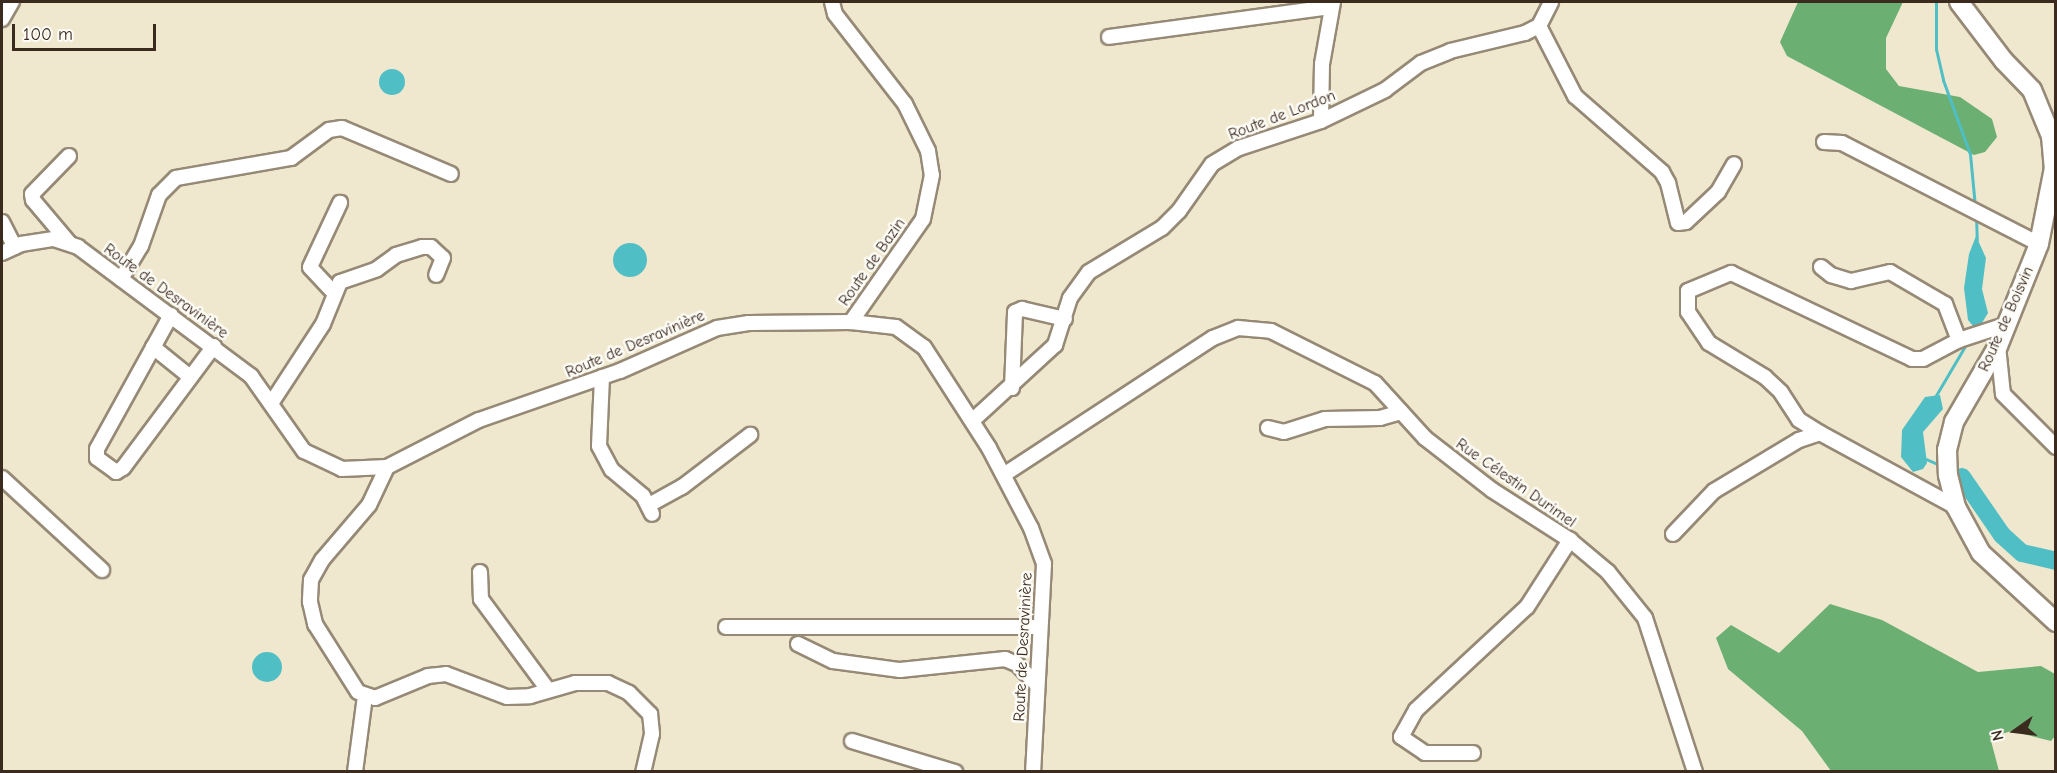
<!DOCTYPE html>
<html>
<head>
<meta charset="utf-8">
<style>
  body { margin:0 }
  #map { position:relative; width:2057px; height:773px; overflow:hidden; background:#f0e8ce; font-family:"Comic Neue",sans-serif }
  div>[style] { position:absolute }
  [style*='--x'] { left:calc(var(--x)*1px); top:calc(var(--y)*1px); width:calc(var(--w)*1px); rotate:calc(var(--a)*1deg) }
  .forest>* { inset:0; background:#6baf73 }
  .water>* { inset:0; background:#50bfc5 }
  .round { border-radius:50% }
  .stream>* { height:3px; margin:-1.5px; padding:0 1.5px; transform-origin:1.5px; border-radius:1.5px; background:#50bfc5 }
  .river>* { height:18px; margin:-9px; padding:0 9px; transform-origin:9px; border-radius:9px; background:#50bfc5 }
  .roads { filter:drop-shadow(2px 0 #968976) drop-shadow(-2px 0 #968976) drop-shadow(0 2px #968976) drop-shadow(0 -2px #968976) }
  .minor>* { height:14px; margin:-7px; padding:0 7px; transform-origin:7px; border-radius:7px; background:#fff }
  .major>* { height:18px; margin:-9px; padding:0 9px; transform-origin:9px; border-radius:9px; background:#fff }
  span { translate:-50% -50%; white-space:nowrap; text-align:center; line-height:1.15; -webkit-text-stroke:5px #fdfcf7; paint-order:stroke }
  .street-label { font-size:16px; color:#3b2a1e }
  .frame { position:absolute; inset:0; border:3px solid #3b2a1e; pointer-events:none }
  .north { position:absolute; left:1985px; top:701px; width:60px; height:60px; -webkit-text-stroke:4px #fdfcf7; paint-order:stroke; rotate:256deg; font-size:16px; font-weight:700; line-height:24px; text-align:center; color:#3b2a1e }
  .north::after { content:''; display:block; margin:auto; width:21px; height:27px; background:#3b2a1e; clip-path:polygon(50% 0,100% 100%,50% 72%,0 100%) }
  .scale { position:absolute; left:12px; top:24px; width:144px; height:27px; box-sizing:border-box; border:3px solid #3b2a1e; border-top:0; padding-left:8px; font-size:18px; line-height:21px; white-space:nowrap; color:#3b2a1e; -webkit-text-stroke:4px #fdfcf7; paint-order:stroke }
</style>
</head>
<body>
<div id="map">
  <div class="forest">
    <div style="clip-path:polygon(1798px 2px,1903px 2px,1886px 38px,1886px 69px,1899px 86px,1960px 97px,1992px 119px,1997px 137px,1985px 152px,1974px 155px,1787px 56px,1780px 42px)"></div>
    <div style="clip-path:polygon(1830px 604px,1882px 620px,1978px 672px,2041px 666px,2055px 674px,2055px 736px,2051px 741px,2012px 731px,1990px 737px,1999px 771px,1831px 771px,1802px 731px,1728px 669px,1716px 638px,1731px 625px,1779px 653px)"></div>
  </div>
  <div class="water">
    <div class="round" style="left:379px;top:69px;width:26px;height:26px"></div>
    <div style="clip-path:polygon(1976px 236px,1986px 258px,1982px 289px,1988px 313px,1982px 323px,1973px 326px,1968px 320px,1964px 288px,1969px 254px)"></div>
    <div class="round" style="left:613px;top:243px;width:34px;height:34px"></div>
    <div style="clip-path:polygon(1940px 395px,1943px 409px,1923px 432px,1927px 463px,1923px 469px,1913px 472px,1901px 457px,1902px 430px,1925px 397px)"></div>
    <div class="round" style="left:252px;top:652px;width:30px;height:30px"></div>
  </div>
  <div class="stream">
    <div style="--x:1936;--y:2;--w:47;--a:90"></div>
    <div style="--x:1936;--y:49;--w:32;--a:77"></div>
    <div style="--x:1943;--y:80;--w:79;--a:70"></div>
    <div style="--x:1970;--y:154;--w:53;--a:84.6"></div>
    <div style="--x:1976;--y:216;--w:24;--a:88"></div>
    <div style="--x:1935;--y:397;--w:65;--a:-59.5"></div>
    <div style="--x:1926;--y:459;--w:17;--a:24"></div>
  </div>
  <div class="river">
    <div style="--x:1962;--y:477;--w:70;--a:55.4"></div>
    <div style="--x:2002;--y:535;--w:27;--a:42"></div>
    <div style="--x:2022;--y:553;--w:35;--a:13"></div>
  </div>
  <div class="roads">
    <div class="minor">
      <div style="--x:832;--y:2;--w:12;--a:76"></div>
      <div style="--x:835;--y:14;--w:114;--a:52.1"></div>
      <div style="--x:905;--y:104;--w:52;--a:63.9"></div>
      <div style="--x:928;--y:151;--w:24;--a:81"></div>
      <div style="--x:932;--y:175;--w:45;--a:101.6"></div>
      <div style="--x:923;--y:219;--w:126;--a:125"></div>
      <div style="--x:2;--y:19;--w:20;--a:-60"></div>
      <div style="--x:1539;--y:26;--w:79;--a:62.8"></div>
      <div style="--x:1575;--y:96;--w:116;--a:41.1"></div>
      <div style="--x:1662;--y:172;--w:13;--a:61"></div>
      <div style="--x:1668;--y:183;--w:41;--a:76"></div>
      <div style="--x:1678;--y:223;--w:8;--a:-7"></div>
      <div style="--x:1686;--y:222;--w:44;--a:-43.2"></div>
      <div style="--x:1718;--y:192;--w:32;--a:-60"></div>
      <div style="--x:1109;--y:37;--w:224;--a:-7.7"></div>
      <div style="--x:1321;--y:121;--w:57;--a:-89"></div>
      <div style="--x:1322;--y:64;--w:63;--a:-79.9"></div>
      <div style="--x:1824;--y:142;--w:18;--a:3"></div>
      <div style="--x:1842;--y:143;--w:221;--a:27.1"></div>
      <div style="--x:69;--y:156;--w:53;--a:134.2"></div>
      <div style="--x:32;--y:194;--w:6;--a:81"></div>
      <div style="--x:33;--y:200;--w:57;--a:49.9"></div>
      <div style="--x:2;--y:222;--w:28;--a:63"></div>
      <div style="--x:2;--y:253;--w:21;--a:-25"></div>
      <div style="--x:21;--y:244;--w:33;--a:-9"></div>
      <div style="--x:54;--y:239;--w:25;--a:18"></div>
      <div style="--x:78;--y:247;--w:216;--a:36.7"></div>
      <div style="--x:251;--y:376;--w:92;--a:54.8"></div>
      <div style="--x:304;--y:451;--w:42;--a:25.3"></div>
      <div style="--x:342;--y:469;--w:45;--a:-2.5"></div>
      <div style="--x:387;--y:467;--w:103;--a:-27.1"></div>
      <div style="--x:479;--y:420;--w:149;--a:-19.2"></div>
      <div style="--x:620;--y:371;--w:106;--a:-23.9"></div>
      <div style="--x:717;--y:328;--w:32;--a:-9"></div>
      <div style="--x:749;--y:323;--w:102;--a:-0.6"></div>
      <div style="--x:851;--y:322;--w:45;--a:6.3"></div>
      <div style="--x:896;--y:327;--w:34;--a:36"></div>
      <div style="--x:924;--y:347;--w:120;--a:57.2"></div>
      <div style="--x:989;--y:448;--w:90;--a:62.3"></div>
      <div style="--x:1031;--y:528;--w:38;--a:70"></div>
      <div style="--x:1044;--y:564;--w:208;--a:93"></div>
      <div style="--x:1821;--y:267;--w:13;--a:39"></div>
      <div style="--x:1831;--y:275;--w:21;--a:17"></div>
      <div style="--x:1851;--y:281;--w:40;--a:-13"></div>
      <div style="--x:1890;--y:272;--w:64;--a:30.2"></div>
      <div style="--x:1945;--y:304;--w:39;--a:69"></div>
      <div style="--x:121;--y:279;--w:39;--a:-59"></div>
      <div style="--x:141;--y:246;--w:54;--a:-70.6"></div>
      <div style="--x:159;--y:195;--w:24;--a:-45"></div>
      <div style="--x:176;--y:178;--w:117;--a:-9.9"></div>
      <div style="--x:291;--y:158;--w:47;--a:-36.4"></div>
      <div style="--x:329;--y:130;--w:13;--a:-9"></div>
      <div style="--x:342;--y:128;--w:118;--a:22.9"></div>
      <div style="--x:334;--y:293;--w:35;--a:-133"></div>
      <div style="--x:310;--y:267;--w:71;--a:-64.9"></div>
      <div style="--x:171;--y:315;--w:153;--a:118.9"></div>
      <div style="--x:97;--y:449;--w:9;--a:90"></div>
      <div style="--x:97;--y:458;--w:24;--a:36"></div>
      <div style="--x:116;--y:472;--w:8;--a:-30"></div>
      <div style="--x:123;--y:468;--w:152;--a:-53.3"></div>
      <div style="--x:1998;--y:346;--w:48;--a:84.1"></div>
      <div style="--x:2003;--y:394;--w:75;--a:45"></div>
      <div style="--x:153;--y:347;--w:46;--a:38.9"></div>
      <div style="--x:602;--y:377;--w:69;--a:92.5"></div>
      <div style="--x:599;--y:446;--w:27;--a:62"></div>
      <div style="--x:612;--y:470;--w:40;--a:40"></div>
      <div style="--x:643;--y:496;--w:20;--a:63"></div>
      <div style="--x:1012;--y:388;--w:76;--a:-87.7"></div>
      <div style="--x:1015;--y:312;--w:8;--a:-23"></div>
      <div style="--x:1022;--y:309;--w:44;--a:13.1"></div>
      <div style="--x:272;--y:402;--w:93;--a:-56.8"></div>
      <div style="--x:323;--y:324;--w:45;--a:-68"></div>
      <div style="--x:340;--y:282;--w:39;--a:-19"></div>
      <div style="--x:377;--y:269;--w:24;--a:-36"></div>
      <div style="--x:396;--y:255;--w:27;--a:-17"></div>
      <div style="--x:422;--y:247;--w:9;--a:0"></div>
      <div style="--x:431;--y:247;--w:16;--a:43"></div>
      <div style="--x:443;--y:258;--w:18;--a:112"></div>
      <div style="--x:972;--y:421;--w:113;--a:-42.5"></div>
      <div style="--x:1055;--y:345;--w:49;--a:-72.3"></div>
      <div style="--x:1070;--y:298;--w:32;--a:-54"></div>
      <div style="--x:1089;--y:272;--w:85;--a:-31.1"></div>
      <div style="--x:1162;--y:228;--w:24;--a:-45"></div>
      <div style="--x:1179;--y:211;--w:57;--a:-54.9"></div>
      <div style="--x:1212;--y:164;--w:31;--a:-31"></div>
      <div style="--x:1239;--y:148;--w:86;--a:-18.2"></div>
      <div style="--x:1321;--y:121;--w:71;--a:-25.8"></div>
      <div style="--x:1385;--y:90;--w:45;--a:-36.9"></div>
      <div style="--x:1421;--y:63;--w:31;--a:-22"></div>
      <div style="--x:1450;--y:51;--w:77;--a:-13.5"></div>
      <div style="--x:1525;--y:33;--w:16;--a:-27"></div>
      <div style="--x:1539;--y:26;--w:27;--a:-63"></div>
      <div style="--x:1268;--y:428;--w:16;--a:14"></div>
      <div style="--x:1284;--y:432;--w:43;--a:-17.6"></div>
      <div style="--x:1325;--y:419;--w:55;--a:-1"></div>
      <div style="--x:1380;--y:418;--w:22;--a:-16"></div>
      <div style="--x:1820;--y:433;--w:25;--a:-148"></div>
      <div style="--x:1799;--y:420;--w:33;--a:-123"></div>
      <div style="--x:1781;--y:392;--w:22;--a:-137"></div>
      <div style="--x:1765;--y:377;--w:66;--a:-148.7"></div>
      <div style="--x:1709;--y:343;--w:37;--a:-124"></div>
      <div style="--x:1688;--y:312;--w:21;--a:-90"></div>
      <div style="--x:1688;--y:291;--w:47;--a:-22.7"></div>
      <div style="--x:1731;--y:273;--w:200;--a:25.4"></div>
      <div style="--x:1912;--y:359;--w:11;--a:0"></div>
      <div style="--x:1923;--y:359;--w:41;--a:-27.8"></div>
      <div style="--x:1959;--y:340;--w:52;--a:-18.1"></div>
      <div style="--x:387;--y:467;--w:42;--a:115.3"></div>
      <div style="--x:369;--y:505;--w:72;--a:130.5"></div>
      <div style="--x:322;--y:560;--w:23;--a:119"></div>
      <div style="--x:311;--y:580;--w:22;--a:93"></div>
      <div style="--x:310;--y:602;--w:23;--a:77"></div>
      <div style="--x:315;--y:624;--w:80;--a:57.7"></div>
      <div style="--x:358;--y:692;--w:18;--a:19"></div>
      <div style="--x:375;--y:698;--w:57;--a:-22.5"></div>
      <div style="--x:428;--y:676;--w:18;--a:-6"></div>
      <div style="--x:446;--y:674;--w:65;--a:20.7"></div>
      <div style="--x:507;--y:697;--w:23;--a:-2"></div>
      <div style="--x:530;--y:696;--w:47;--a:-16.1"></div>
      <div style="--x:575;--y:683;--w:33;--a:0"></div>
      <div style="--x:608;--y:683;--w:23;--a:25"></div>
      <div style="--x:629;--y:693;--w:30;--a:45"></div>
      <div style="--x:650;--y:714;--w:20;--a:84"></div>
      <div style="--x:652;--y:734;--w:39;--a:103"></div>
      <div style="--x:1005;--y:474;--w:249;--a:-33.2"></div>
      <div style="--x:1213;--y:338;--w:27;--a:-22"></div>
      <div style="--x:1238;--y:328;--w:33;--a:5"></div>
      <div style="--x:1271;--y:331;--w:116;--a:26.6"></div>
      <div style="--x:1375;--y:383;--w:74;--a:47.7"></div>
      <div style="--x:1425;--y:438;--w:85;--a:37.8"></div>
      <div style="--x:1492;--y:490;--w:93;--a:32.7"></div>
      <div style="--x:1570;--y:540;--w:50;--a:40.1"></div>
      <div style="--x:1608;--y:572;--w:59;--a:51.2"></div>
      <div style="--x:1645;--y:618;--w:162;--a:72"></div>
      <div style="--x:2;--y:478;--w:136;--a:42.6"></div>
      <div style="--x:649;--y:505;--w:38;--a:-29"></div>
      <div style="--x:682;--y:487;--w:86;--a:-37.4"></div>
      <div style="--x:1673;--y:534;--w:59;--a:-46.4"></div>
      <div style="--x:1714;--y:491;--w:99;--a:-31"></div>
      <div style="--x:1799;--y:440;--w:22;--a:-18"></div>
      <div style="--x:1820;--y:433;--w:155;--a:28.6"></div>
      <div style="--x:480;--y:572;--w:27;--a:88"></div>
      <div style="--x:481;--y:599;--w:113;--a:53.6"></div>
      <div style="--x:726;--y:627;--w:313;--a:0"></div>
      <div style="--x:798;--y:644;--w:39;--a:26"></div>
      <div style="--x:833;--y:661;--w:68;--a:7.7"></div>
      <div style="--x:900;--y:670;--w:106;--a:-6"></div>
      <div style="--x:1005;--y:659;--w:13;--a:23"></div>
      <div style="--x:1017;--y:664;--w:28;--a:46"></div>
      <div style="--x:852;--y:741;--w:108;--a:16.8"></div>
      <div style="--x:1473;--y:753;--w:48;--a:180"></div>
      <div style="--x:1425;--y:753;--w:29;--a:-146"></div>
      <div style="--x:1401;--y:737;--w:31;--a:-61"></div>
      <div style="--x:1416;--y:710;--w:151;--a:-42.9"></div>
      <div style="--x:1527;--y:607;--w:80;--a:-57.3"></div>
      <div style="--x:355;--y:772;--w:77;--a:-82.5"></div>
    </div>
    <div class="major">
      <div style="--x:1959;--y:2;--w:74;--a:52.7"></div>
      <div style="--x:2004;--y:61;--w:40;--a:46"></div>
      <div style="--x:2032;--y:90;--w:50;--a:67.6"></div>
      <div style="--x:2051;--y:136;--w:32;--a:85"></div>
      <div style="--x:2054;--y:168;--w:77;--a:101.2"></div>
      <div style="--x:2039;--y:244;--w:110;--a:111.9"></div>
      <div style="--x:1998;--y:346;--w:88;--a:120.1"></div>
      <div style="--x:1954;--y:422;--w:29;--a:104"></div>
      <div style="--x:1947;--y:450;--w:25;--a:88"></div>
      <div style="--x:1948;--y:475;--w:33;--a:76"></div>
      <div style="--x:1956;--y:507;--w:52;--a:61.5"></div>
      <div style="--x:1981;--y:553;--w:102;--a:42.6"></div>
    </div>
  </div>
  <div class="street-label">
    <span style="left:1282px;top:115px;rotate:-21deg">Route de Lordon</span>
    <span style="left:872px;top:262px;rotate:-55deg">Route de Bazin</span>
    <span style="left:166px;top:291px;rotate:36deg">Route de Desravinière</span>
    <span style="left:2006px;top:319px;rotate:-66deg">Route de Boisvin</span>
    <span style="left:635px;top:344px;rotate:-23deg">Route de Desravinière</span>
    <span style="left:1516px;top:483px;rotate:35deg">Rue Célestin Durimel</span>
    <span style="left:1023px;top:647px;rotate:-87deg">Route de Desravinière</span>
  </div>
  <div class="frame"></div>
  <div class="north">N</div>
  <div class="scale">100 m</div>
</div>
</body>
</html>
